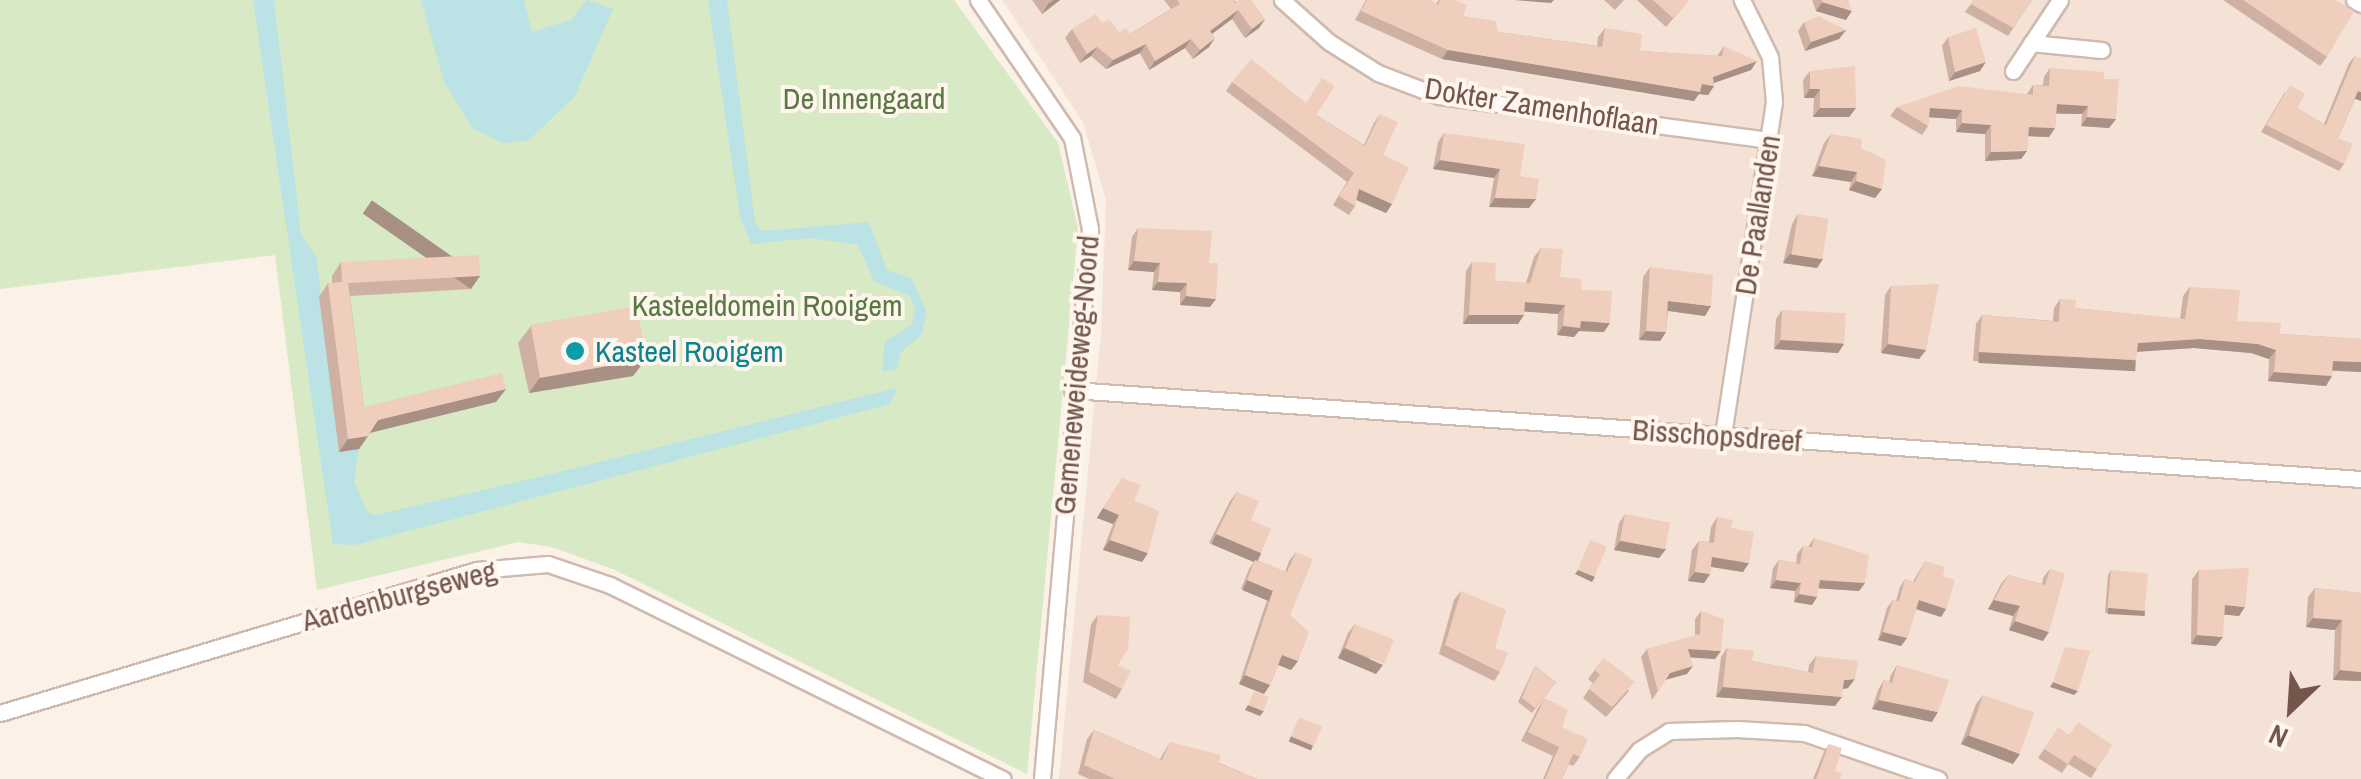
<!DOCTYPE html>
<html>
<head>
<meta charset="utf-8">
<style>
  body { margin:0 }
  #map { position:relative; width:2361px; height:779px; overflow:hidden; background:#fbf1e6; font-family:"Archivo Narrow",sans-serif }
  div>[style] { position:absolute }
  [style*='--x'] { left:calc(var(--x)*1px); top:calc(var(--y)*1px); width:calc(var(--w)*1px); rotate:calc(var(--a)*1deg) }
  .residential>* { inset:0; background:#f3e2d5 }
  .green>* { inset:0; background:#d7e9c5 }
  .water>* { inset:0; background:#bbe2e4 }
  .roads { filter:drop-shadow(2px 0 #cfbaaf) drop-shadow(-2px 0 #cfbaaf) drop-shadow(0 2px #cfbaaf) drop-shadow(0 -2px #cfbaaf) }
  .minor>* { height:15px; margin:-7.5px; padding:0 7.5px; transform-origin:7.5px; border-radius:7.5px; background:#fff }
  .wall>* { inset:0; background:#ceb1a3 }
  .shaded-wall>* { inset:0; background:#a89085; transform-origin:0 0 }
  .building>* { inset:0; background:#f0cebe; transform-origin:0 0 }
  .dots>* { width:28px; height:28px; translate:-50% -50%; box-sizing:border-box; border:5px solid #fef5ec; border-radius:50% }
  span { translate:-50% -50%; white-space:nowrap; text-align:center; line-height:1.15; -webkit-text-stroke:8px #fef5ec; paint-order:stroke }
  .park-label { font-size:30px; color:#597944 }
  .street-label { font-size:30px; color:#74564c }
  .culture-label { font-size:30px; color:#0d838f }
  .left { translate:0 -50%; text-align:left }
  .north { position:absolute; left:2241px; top:659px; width:100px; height:100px; -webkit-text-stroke:8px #fef5ec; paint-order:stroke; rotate:205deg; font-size:28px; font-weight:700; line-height:40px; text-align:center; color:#74564c }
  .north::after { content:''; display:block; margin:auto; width:35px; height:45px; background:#74564c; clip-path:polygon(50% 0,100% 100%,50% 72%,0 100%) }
</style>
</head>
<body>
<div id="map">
  <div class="residential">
    <div style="clip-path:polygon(1002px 0,2361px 0,2361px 779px,1059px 779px,1101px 333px,1106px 200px,1083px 122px)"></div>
  </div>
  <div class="green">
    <div style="clip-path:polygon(0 0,954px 0,1058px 143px,1078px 228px,1027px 774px,615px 570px,552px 547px,518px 542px,317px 590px,275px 255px,0 289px)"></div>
  </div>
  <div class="water">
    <div style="clip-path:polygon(253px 0,274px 0,301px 234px,317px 259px,339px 451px,359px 449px,354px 481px,367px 512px,376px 515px,543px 476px,897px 388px,890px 404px,355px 545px,333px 544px)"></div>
    <div style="clip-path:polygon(421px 0,524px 0,532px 32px,571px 20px,587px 0,613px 9px,575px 96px,529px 140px,503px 143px,472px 128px,444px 82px)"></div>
    <div style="clip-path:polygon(708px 0,727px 0,755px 223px,762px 231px,869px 222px,887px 270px,911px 278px,927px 313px,921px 335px,900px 353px,897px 370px,882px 371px,885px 341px,912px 325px,915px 310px,910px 296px,874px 281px,858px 245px,810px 238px,751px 244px,740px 217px)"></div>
  </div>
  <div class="roads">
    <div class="minor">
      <div style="--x:978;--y:0;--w:167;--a:55.7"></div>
      <div style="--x:1072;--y:138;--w:93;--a:78.8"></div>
      <div style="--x:1090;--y:229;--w:552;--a:94.99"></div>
      <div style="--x:1282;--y:0;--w:63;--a:41.8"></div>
      <div style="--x:1329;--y:42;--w:58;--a:32.3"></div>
      <div style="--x:1378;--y:73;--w:65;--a:20.7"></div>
      <div style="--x:1439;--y:96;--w:332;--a:7.6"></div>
      <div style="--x:2354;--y:0;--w:8;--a:30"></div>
      <div style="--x:2031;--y:43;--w:71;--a:5.6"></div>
      <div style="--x:2013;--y:71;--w:85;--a:-56.5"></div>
      <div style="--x:1072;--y:390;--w:1292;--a:3.95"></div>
      <div style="--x:1723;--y:435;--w:337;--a:-81.3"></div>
      <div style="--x:1774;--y:102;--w:45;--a:-95.1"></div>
      <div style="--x:1770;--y:57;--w:64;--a:-116.2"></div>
      <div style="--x:0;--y:713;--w:498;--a:-16.7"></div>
      <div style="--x:477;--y:570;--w:71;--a:-4.8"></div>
      <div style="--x:548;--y:564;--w:65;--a:18.7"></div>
      <div style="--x:610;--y:585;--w:438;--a:26.3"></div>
      <div style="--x:1615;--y:779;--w:38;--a:-50"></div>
      <div style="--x:1639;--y:750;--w:36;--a:-32"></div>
      <div style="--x:1669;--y:731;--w:68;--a:-1.7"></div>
      <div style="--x:1737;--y:729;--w:67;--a:3.4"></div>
      <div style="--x:1804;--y:733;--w:142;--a:18.9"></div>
    </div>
  </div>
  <div class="wall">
    <div style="clip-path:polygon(1032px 0,1060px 0,1042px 14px)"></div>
    <div style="clip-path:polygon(1164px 0,1233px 0,1265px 19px,1259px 28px,1245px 38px,1232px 19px,1212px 33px,1209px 47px,1193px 59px,1185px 48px,1149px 70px,1140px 53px,1106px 69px,1091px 56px,1080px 63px,1065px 38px,1072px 29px,1102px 23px,1119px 32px,1130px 34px,1171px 9px)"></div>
    <div style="clip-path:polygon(1366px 0,1430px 0,1436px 4px,1439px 0,1455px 0,1463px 16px,1498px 32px,1597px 46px,1598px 37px,1605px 28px,1640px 51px,1717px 56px,1724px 46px,1751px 70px,1714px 83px,1714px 86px,1708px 95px,1699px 94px,1694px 101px,1442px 59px,1355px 20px)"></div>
    <div style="clip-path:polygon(1604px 0,1624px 0,1615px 10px)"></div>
    <div style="clip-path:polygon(1637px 0,1689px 0,1666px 27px)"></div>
    <div style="clip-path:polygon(1812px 0,1848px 0,1846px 20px,1816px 11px)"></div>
    <div style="clip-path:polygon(1974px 0,2032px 0,2008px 36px,1965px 12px)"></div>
    <div style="clip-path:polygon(2223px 0,2335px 0,2327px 57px,2320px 66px)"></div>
    <div style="clip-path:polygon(1804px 22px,1846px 30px,1839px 39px,1805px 51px,1798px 31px)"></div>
    <div style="clip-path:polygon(1948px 37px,1980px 71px,1949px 81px,1942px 46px)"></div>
    <div style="clip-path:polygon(2355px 56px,2355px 99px,2338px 138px,2344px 164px,2339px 171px,2261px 132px,2285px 92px,2297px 108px,2324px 124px,2349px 63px)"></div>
    <div style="clip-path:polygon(2050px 68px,2104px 79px,2116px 119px,2109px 128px,2081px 126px,2082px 114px,2056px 114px,2055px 128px,2049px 137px,2028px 136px,2027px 151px,2021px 159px,1985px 161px,1985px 134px,1956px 132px,1956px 119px,1929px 117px,1928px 126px,1922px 135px,1890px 116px,1897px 107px,2027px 94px,2033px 85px,2043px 85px,2044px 77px)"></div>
    <div style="clip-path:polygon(1810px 71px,1856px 108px,1849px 117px,1813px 117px,1814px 98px,1804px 98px,1803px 80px)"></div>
    <div style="clip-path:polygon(1232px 82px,1316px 115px,1364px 145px,1374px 123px,1380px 114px,1383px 155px,1392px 204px,1386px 213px,1356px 200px,1355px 206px,1349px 215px,1333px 205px,1347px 182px,1226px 91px)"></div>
    <div style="clip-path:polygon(1444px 133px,1520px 176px,1529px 208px,1489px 207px,1494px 178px,1433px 169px,1438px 142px)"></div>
    <div style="clip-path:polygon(1831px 134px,1861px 148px,1882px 189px,1875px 198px,1849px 190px,1851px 182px,1812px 176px,1824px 143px)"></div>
    <div style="clip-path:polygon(1798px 214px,1823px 259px,1817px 268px,1783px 263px,1792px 224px)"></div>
    <div style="clip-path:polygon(1138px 228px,1209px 263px,1210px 307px,1180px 305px,1180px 292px,1152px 290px,1154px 272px,1128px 270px,1132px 237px)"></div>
    <div style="clip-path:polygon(1541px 248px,1560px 277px,1582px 290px,1604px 332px,1579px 331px,1574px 337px,1557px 335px,1558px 314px,1524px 311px,1518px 324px,1463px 324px,1466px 271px,1472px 262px,1495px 281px,1526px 283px,1534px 257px)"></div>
    <div style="clip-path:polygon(341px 262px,480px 276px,471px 289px,350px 296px,364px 407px,506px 389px,496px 402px,370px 433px,359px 449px,339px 452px,319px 297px,328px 283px,332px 283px,332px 276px)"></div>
    <div style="clip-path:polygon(1650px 267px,1705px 316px,1668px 311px,1666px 332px,1660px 341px,1639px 340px,1643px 277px)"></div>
    <div style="clip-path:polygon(1891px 286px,1926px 350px,1919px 359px,1881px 353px,1885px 295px)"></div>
    <div style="clip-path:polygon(2190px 287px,2237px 321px,2280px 334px,2361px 339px,2361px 372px,2332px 371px,2326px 386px,2268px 381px,2269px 359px,2251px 353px,2194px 348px,2137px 352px,2130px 369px,1973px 361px,1976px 324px,1982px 315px,2053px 321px,2054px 308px,2060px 299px,2075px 308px,2180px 319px,2183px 296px)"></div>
    <div style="clip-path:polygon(1782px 310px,1844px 344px,1838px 353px,1774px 349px,1776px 319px)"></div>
    <div style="clip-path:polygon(531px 326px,646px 359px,633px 376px,529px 393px,518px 343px)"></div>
    <div style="clip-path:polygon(1122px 478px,1142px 562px,1103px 550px,1113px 524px,1097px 518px)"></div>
    <div style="clip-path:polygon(1237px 492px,1251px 520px,1261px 553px,1256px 560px,1285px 572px,1289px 561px,1296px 552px,1290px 615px,1298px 661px,1291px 670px,1278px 665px,1270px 685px,1264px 694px,1239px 684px,1267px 600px,1241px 589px,1249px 569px,1254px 562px,1209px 543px,1230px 501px)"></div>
    <div style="clip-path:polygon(1625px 514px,1666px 549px,1659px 558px,1614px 550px,1619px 523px)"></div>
    <div style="clip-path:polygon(1717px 517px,1731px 528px,1743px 572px,1711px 567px,1710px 574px,1704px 583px,1688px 581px,1692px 550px,1699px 541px,1709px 542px,1711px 527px)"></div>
    <div style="clip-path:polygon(1814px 538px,1865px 583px,1859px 591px,1818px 588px,1817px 597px,1812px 605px,1794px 602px,1795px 591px,1770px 588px,1773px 568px,1779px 560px,1796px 563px,1797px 554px,1803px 546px,1808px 547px)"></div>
    <div style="clip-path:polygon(1925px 561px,1943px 576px,1946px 609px,1941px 617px,1916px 609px,1907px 638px,1901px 646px,1878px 640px,1887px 608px,1893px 600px,1896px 601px,1900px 587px,1905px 579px,1913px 582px)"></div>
    <div style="clip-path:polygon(2050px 569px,2043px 641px,2009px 630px,2013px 616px,1988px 609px,2001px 584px,2008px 575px,2042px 584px,2043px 578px)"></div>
    <div style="clip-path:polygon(2111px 570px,2142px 615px,2105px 613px,2108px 575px)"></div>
    <div style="clip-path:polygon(2199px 570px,2239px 616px,2224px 614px,2216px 646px,2191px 644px,2192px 579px)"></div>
    <div style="clip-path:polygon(2315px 588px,2361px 593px,2361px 681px,2333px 680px,2335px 630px,2306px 627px,2308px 597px)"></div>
    <div style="clip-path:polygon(1461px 591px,1495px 648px,1500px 672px,1494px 681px,1439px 654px,1454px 600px)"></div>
    <div style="clip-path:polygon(1701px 611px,1715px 659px,1690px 657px,1687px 674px,1665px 680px,1652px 700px,1641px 657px,1647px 649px,1695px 636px,1695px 619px)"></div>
    <div style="clip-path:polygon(1098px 615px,1118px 665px,1122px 689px,1116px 699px,1083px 682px,1091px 624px)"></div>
    <div style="clip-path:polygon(1355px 624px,1376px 674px,1338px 658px,1348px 633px)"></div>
    <div style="clip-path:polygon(1727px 648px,1752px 661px,1808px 672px,1809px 665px,1816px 656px,1848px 688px,1843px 689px,1835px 706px,1716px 697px,1721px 657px)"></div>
    <div style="clip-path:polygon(1604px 658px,1629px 691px,1606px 717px,1583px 698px,1593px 683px,1588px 679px)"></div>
    <div style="clip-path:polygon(1897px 665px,1932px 722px,1872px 709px,1878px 690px,1884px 680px,1889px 682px,1891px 675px)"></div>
    <div style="clip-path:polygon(1535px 666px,1556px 682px,1532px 713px,1518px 702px)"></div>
    <div style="clip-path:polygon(1983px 695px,2013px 764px,1961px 744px,1976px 704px)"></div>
    <div style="clip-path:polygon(1545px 698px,1580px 757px,1573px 766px,1569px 764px,1562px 779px,1543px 779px,1553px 756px,1521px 741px,1538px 708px)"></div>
    <div style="clip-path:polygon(2058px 728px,2069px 735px,2112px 745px,2091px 778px,2068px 764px,2062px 773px,2038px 758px)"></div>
    <div style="clip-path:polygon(1094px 730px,1160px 759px,1170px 742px,1257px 779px,1089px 779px,1078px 774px,1087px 739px)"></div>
    <div style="clip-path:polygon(1829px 744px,1835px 771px,1840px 779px,1813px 779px,1824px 752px)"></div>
  </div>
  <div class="shaded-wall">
    <div style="clip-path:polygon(1054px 0,1060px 0,1042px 14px,1048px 4px)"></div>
    <div style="clip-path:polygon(1514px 0,1554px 0,1551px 3px)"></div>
    <div style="clip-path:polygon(1822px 2px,1852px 11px,1846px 20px,1816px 11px)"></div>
    <div style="clip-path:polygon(1238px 10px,1232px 19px,1204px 40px,1210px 31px)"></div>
    <div style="clip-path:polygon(1265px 19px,1259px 28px,1245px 38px,1252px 29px)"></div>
    <div style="clip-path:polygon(1846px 30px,1839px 39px,1805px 51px,1811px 42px)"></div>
    <div style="clip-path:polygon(1215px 38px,1209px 47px,1193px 59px,1200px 50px)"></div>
    <div style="clip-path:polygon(1191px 39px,1185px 48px,1149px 70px,1155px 61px)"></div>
    <div style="clip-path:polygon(1146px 44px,1140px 53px,1106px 69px,1113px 60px)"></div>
    <div style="clip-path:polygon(1097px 47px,1091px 56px,1080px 63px,1087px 54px)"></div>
    <div style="clip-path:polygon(1448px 50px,1702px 84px,1713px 77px,1757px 61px,1751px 70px,1708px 85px,1714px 86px,1708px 95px,1699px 94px,1694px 101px,1442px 59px)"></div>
    <div style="clip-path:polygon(1986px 62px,1980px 71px,1949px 81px,1955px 72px)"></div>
    <div style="clip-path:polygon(1810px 89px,1820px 89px,1814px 98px,1804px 98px)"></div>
    <div style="clip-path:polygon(2358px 91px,2361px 92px,2361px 101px,2353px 98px)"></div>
    <div style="clip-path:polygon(2057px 104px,2088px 106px,2082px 114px,2051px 113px)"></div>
    <div style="clip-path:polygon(1820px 108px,1856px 108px,1849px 117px,1813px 117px)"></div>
    <div style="clip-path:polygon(1930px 108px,1962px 110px,1956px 119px,1924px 117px)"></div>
    <div style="clip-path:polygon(2087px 117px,2116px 119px,2109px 128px,2081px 126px)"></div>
    <div style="clip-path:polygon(1962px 123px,1991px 125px,1985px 134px,1956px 132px)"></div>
    <div style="clip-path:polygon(2029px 127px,2055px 128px,2049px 137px,2023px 136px)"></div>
    <div style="clip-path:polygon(2027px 151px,2021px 159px,1985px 161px,1991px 152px)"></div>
    <div style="clip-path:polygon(1440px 160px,1500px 169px,1494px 178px,1433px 169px)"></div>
    <div style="clip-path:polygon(1819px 166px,1857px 172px,1851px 182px,1812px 176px)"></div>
    <div style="clip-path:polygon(1856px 181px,1882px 189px,1875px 198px,1849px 190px)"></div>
    <div style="clip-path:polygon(1359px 189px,1392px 204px,1386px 213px,1352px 198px)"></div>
    <div style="clip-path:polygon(1495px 198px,1536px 199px,1529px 208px,1489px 207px)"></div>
    <div style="clip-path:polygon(1790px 254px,1823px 259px,1817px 268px,1783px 263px)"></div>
    <div style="clip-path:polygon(1134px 261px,1160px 263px,1154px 272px,1128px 270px)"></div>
    <div style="left:480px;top:276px;width:16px;height:132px;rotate:125deg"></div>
    <div style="clip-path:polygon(1158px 282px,1187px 283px,1180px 292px,1152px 290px)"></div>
    <div style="clip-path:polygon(1186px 296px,1216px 299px,1210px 307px,1180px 305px)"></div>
    <div style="clip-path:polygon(1668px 301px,1711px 306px,1705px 316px,1662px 310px)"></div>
    <div style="clip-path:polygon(1525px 302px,1565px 305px,1558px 314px,1519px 311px)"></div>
    <div style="clip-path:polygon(1469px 315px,1524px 315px,1518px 324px,1463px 324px)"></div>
    <div style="clip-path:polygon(1581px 321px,1610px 323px,1604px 332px,1579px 331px,1574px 337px,1557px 335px,1563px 326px)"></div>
    <div style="clip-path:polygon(1646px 331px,1666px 332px,1660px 341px,1639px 340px)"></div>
    <div style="clip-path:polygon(2200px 339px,2258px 344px,2276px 350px,2269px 359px,2251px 353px,2194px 348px,2131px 352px,2138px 343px)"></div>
    <div style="clip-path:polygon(1781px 340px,1844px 344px,1838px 353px,1774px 349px)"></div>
    <div style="clip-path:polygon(1888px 344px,1926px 350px,1919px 359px,1881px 353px)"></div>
    <div style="left:1979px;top:352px;width:157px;height:11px;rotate:3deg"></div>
    <div style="clip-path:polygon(646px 359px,633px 376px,529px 393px,541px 376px)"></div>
    <div style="clip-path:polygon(2333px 361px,2361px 362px,2361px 372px,2327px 370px)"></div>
    <div style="clip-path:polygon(2274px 372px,2332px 376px,2326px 386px,2268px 381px)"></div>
    <div style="clip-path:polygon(506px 389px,496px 402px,369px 433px,378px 420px)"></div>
    <div style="clip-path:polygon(368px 436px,359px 449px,339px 452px,348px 439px)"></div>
    <div style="clip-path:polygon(1103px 508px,1119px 515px,1113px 524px,1097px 518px)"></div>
    <div style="left:1216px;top:534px;width:49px;height:11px;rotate:23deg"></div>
    <div style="clip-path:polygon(1110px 540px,1148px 553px,1142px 562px,1103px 550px)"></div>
    <div style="clip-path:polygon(1620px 541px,1666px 549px,1659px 558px,1614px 550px)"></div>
    <div style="clip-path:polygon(1712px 557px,1749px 563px,1743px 572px,1706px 566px)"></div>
    <div style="clip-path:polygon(1578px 570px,1595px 577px,1592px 582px,1575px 574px)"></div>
    <div style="clip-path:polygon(1695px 572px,1710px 574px,1704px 583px,1688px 581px)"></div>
    <div style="left:1247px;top:580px;width:28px;height:11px;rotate:23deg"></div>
    <div style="clip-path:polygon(1776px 580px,1801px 583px,1795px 591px,1770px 588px)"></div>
    <div style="clip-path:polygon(1820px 580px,1865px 583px,1859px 591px,1814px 588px)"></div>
    <div style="clip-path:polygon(1799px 594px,1817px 597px,1812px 605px,1794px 602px)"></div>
    <div style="clip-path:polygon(1919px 600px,1946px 609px,1941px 617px,1913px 608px)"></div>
    <div style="clip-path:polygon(1994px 600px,2020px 606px,2013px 616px,1988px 609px)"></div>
    <div style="clip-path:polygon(2225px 605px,2245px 607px,2239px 616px,2219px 614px)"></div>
    <div style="left:2108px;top:608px;width:37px;height:6px;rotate:3deg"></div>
    <div style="clip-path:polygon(2313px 618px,2342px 620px,2335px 630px,2306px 627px)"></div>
    <div style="clip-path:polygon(2015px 621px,2049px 632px,2043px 641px,2009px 630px)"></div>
    <div style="clip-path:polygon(1883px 632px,1907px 638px,1901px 646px,1878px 640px)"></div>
    <div style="clip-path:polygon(2197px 635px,2223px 637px,2216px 646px,2191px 644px)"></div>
    <div style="clip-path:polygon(1344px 648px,1383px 665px,1376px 674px,1338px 658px)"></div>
    <div style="clip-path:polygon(1688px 649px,1721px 651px,1715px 659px,1682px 657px)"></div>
    <div style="clip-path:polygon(1282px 655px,1298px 661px,1291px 670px,1276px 664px)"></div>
    <div style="clip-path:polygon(1693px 666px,1687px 674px,1664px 680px,1670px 673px)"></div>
    <div style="clip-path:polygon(2340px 670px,2361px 672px,2361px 681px,2333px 680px)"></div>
    <div style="clip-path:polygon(1245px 675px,1270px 685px,1264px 694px,1239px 684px)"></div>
    <div style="clip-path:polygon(1855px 679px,1848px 688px,1837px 690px,1844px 680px)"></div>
    <div style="clip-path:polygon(2053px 682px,2078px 691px,2074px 695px,2050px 687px)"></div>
    <div style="clip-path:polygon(1723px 687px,1842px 697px,1835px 706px,1716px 697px)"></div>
    <div style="clip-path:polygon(1879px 700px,1938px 712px,1932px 722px,1872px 709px)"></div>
    <div style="clip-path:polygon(1248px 705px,1264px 711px,1260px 716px,1245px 710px)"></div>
    <div style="clip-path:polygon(1968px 735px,2020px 754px,2013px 764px,1961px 744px)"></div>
    <div style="left:1291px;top:736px;width:24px;height:6px;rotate:22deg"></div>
  </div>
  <div class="building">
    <div style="clip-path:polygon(1177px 0,1233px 0,1235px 3px,1238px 0,1251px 0,1265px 19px,1252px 29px,1238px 10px,1210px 31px,1215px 38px,1200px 50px,1191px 39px,1155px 61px,1146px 44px,1113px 60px,1097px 47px,1087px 54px,1072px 29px,1096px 14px,1102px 23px,1109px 19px,1119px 32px,1126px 28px,1130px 34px,1180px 4px)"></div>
    <div style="clip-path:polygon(1367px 0,1430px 0,1438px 5px,1440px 0,1455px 0,1467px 5px,1463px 16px,1496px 21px,1498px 32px,1602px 47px,1605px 28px,1642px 34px,1640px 51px,1722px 56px,1724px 46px,1757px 61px,1713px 77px,1714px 86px,1702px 84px,1700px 92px,1448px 50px,1361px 11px)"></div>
    <div style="clip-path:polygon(1653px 0,1689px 0,1673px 18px)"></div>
    <div style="clip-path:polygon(1822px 0,1848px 0,1852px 11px,1822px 2px)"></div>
    <div style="clip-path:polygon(1974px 0,2032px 0,2013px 28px,1971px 4px)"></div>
    <div style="clip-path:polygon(2243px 0,2335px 0,2354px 11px,2327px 57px)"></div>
    <div style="clip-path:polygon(1819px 16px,1846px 30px,1811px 42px,1804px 22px)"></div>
    <div style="clip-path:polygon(1976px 28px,1986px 62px,1955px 72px,1948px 37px)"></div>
    <div style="clip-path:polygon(2355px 56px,2361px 58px,2361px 92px,2358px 91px,2338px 138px,2353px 144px,2344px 164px,2266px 125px,2290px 85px,2305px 94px,2297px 108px,2326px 125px)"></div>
    <div style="clip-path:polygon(1251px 59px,1306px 103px,1322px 78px,1335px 86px,1316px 115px,1365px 146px,1380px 114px,1398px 122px,1383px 155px,1409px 167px,1392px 204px,1359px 189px,1355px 206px,1339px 196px,1354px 173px,1232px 82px)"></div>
    <div style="clip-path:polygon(1855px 66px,1856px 108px,1820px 108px,1820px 89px,1810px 89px,1810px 71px)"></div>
    <div style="clip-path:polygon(2050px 68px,2104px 72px,2104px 79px,2119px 79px,2116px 119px,2087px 117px,2088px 106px,2057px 104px,2055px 128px,2029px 127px,2027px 151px,1991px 152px,1991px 125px,1962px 123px,1962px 110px,1930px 108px,1928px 126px,1897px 107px,1959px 86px,2033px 95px,2033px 85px,2049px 86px)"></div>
    <div style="clip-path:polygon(1444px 133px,1525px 144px,1520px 176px,1539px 179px,1536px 199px,1495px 198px,1500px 169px,1440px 160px)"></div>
    <div style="clip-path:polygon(1831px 134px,1862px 139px,1861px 148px,1886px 160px,1882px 189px,1856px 181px,1857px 172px,1819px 166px)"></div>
    <div style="left:1798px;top:214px;width:31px;height:41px;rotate:9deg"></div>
    <div style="clip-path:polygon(1138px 228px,1212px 231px,1209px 263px,1218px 263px,1216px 299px,1186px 296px,1187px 283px,1158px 282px,1160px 263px,1134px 261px)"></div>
    <div style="clip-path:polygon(1541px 248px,1563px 249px,1560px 277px,1581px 279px,1582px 290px,1612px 291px,1610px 323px,1581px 321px,1580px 328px,1563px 326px,1565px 305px,1525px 302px,1524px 315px,1469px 315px,1472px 262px,1496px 263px,1495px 281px,1530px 283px)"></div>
    <div style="clip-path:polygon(479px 255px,480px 276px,348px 283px,364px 407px,502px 373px,506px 389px,378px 420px,368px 436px,348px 439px,328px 283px,342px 282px,341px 262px)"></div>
    <div style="clip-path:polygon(1650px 267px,1713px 275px,1711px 306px,1668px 301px,1666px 332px,1646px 331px)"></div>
    <div style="clip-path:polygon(1939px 284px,1926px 350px,1888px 344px,1891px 286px)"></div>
    <div style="clip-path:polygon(2190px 287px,2240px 290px,2237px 321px,2281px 323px,2280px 334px,2361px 339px,2361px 362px,2333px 361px,2332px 376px,2274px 372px,2276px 350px,2258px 344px,2200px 339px,2138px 343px,2136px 360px,1979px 352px,1982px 315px,2059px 322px,2060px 299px,2076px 300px,2075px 308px,2185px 319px)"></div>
    <div style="left:637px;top:306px;width:54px;height:108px;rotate:80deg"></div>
    <div style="left:1782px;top:310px;width:64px;height:30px;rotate:3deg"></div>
    <div style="clip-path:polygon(1122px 478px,1141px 485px,1134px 500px,1159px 511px,1148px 553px,1110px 540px,1119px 515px,1103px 508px)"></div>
    <div style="clip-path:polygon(1237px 492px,1259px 501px,1251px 520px,1271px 529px,1261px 553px,1216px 534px)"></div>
    <div style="left:1625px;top:514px;width:46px;height:27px;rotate:11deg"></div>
    <div style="clip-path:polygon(1717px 517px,1733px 520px,1731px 528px,1754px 532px,1749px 563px,1712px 557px,1710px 574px,1695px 572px,1699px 541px,1714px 543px)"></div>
    <div style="clip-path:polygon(1814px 538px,1869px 555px,1865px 583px,1820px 580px,1817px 597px,1799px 594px,1801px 583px,1776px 580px,1779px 560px,1800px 564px,1803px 546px,1812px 547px)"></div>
    <div style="left:1590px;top:540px;width:18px;height:32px;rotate:22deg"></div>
    <div style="clip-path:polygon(1296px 552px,1313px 559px,1290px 615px,1309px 632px,1298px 661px,1282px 655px,1270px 685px,1245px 675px,1273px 591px,1247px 580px,1255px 560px,1287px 572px)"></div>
    <div style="clip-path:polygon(1925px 561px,1945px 567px,1943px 576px,1955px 580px,1946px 609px,1919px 600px,1907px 638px,1883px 632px,1893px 600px,1899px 601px,1905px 579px,1915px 582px)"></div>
    <div style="clip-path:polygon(2249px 568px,2245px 607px,2225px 605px,2223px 637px,2197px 635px,2199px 570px)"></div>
    <div style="clip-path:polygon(2050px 569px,2065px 574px,2049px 632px,2015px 621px,2020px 606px,1994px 600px,2008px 575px,2045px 585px)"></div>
    <div style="left:2111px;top:570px;width:37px;height:38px;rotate:5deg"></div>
    <div style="clip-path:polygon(2315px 588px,2361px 593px,2361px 672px,2340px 670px,2342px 620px,2313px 618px)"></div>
    <div style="clip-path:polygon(1461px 591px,1506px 610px,1495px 648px,1508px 653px,1500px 672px,1445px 645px)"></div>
    <div style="clip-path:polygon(1701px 611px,1724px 619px,1721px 651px,1688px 649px,1693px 666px,1670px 673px,1658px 692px,1647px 649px,1700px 634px)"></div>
    <div style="clip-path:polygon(1098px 615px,1130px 617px,1128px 649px,1118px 665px,1131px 671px,1122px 689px,1089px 672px)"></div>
    <div style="left:1355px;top:624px;width:42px;height:26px;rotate:22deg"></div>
    <div style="clip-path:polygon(2065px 647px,2090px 651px,2078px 691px,2053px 682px)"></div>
    <div style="clip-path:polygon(1727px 648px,1754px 651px,1752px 661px,1813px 673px,1816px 656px,1858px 661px,1855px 679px,1844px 680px,1842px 697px,1723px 687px)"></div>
    <div style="clip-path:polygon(1604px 658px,1635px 682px,1612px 707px,1589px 689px,1600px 675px,1594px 669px)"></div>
    <div style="clip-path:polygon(1897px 665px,1949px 680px,1938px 712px,1879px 700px,1884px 680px,1892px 683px)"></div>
    <div style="clip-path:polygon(1535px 666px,1556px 682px,1535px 708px,1522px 698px)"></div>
    <div style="left:1254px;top:691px;width:16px;height:15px;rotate:22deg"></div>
    <div style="left:1983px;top:695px;width:54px;height:43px;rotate:19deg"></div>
    <div style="clip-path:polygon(1545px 698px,1568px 710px,1562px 727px,1588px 739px,1580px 757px,1573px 754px,1562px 779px,1545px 779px,1559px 747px,1528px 732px)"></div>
    <div style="left:1299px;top:717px;width:25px;height:21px;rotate:23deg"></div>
    <div style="clip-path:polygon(2078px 722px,2112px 745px,2097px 769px,2074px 755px,2068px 764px,2044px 749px,2058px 728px,2069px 735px)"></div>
    <div style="clip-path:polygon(1094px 730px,1162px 760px,1170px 742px,1221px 755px,1218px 763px,1257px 779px,1115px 779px,1084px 765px)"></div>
    <div style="clip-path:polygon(1829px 744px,1842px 748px,1835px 771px,1842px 774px,1840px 779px,1816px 779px)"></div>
  </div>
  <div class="dots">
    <div style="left:575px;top:351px;background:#0f9aa8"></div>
  </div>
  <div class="park-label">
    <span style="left:864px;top:98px">De Innengaard</span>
    <span style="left:767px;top:305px">Kasteeldomein Rooigem</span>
  </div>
  <div class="street-label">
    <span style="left:1542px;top:106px;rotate:9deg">Dokter Zamenhoflaan</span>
    <span style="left:1757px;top:215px;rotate:-81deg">De Paallanden</span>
    <span style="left:1076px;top:375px;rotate:-85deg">Gemeneweideweg-Noord</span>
    <span style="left:1717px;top:435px;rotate:4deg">Bisschopsdreef</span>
    <span style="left:399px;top:595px;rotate:-15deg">Aardenburgseweg</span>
  </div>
  <div class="culture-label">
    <span class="left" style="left:595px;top:351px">Kasteel Rooigem</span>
  </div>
  <div class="north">N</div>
</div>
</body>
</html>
